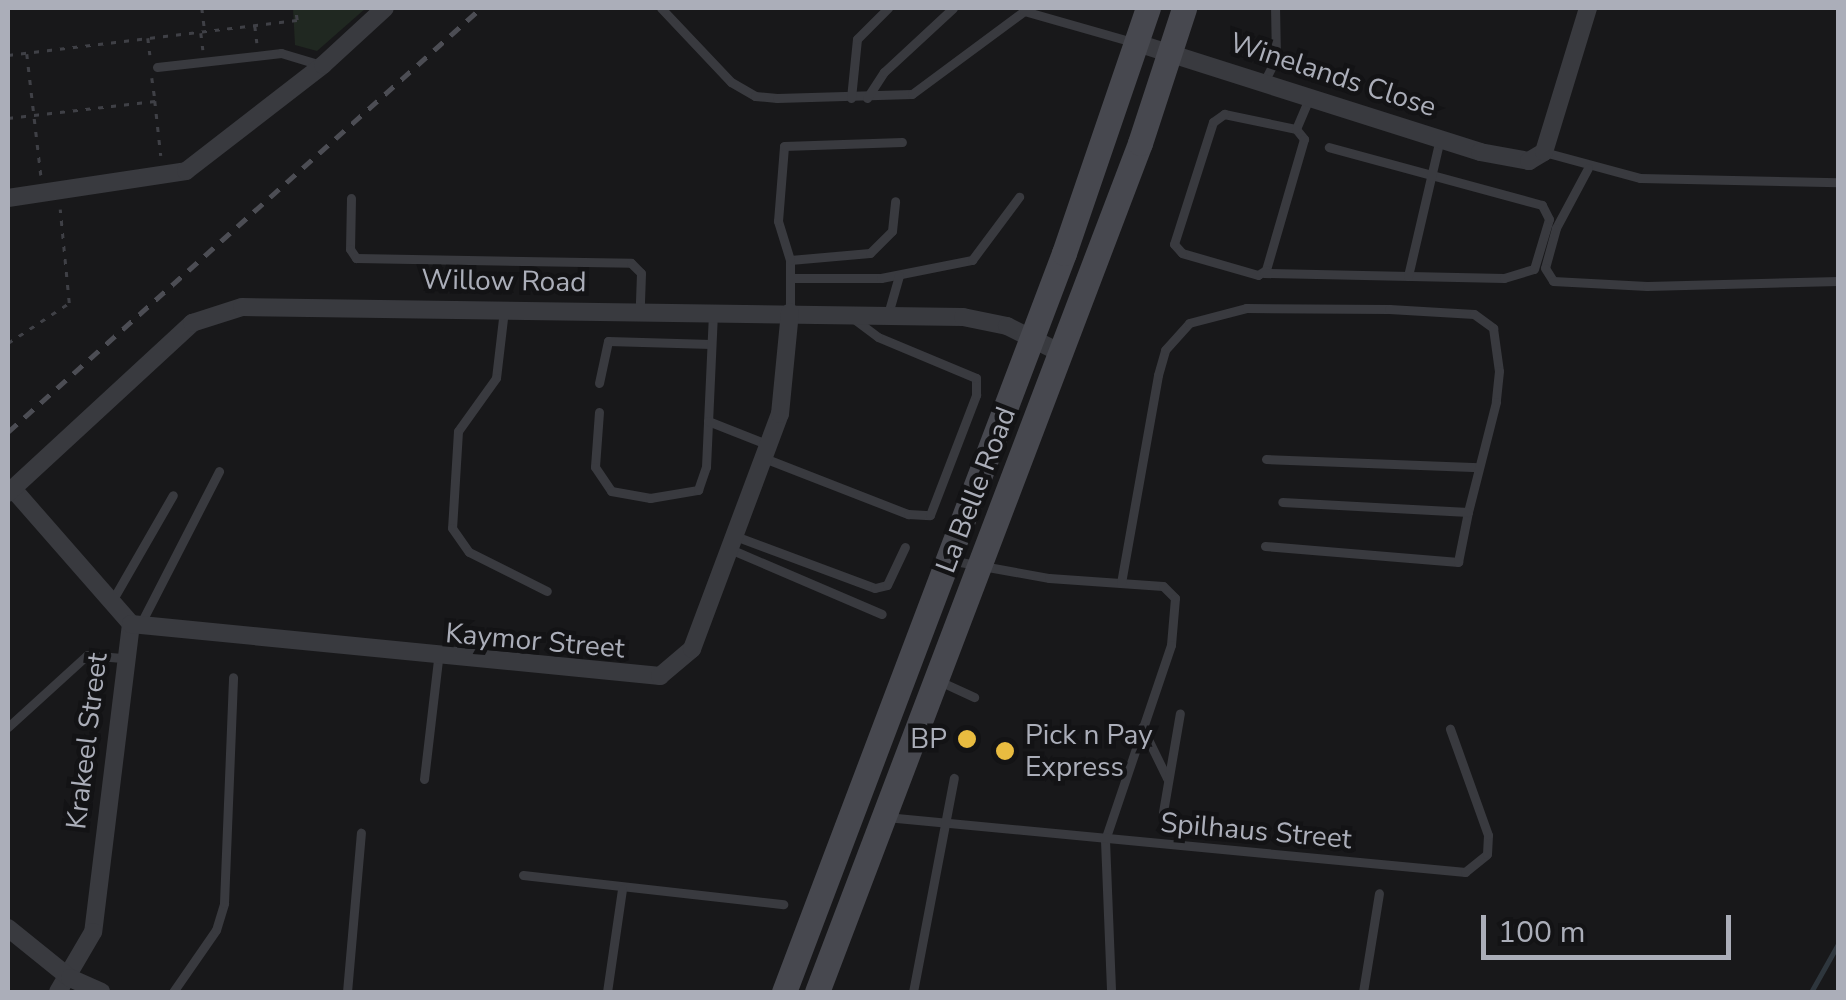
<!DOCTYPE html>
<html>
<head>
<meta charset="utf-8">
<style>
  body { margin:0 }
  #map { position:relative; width:1846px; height:1000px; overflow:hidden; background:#18181a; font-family:"Nunito Sans",sans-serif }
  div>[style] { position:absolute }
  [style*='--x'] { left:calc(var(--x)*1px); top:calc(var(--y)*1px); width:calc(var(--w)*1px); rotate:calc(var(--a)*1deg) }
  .green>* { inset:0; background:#202821 }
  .stream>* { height:5px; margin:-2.5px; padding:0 2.5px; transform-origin:2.5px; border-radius:2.5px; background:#2e363d }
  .path>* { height:2.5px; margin-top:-1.25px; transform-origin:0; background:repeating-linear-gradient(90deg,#3f4046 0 5px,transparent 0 13px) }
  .lane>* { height:9px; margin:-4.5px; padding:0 4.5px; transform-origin:4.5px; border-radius:4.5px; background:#393a3f }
  .street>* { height:18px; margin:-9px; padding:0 9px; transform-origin:9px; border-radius:9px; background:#393a3f }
  .secondary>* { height:25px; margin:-12.5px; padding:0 12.5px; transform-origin:12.5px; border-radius:12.5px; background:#47484f }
  .rail>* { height:5px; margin-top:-2.5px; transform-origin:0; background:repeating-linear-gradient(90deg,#4c4d54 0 12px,transparent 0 22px) }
  .dots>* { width:28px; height:28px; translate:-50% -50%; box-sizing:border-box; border:5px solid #131315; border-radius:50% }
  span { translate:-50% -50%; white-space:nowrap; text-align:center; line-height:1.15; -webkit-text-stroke:9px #131315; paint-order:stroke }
  .street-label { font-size:28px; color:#abaeb9 }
  .poi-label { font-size:28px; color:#abaeb9 }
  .left { translate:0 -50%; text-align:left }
  .right { translate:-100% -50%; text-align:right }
  .frame { position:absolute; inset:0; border:10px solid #abaeb9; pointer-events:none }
  .scale { position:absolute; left:1481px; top:915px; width:250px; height:45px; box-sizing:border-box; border:5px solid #abaeb9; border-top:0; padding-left:12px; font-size:30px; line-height:35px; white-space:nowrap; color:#abaeb9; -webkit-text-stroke:8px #131315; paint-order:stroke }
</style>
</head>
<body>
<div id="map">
  <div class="green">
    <div style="clip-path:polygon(293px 8px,366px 8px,317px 51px,295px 45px)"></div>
  </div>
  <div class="stream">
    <div style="--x:1811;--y:992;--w:55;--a:-60.6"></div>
  </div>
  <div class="path">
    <div style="--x:202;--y:8;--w:23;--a:83"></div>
    <div style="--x:255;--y:26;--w:17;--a:83"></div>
    <div style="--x:201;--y:33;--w:17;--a:83"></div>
    <div style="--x:148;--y:38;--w:17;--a:83"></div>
    <div style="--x:27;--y:54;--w:122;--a:83.4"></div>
    <div style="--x:8;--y:55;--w:291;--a:-6.9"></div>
    <div style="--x:297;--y:20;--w:12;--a:-99"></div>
    <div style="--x:152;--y:78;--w:21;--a:82"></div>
    <div style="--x:8;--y:118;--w:148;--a:-6.6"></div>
    <div style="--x:155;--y:101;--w:55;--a:83.8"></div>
    <div style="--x:8;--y:343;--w:73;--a:-33.3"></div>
    <div style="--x:69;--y:303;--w:94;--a:-95.5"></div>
  </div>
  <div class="lane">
    <div style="--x:661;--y:8;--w:102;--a:46.6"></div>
    <div style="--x:731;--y:82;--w:28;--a:30"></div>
    <div style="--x:755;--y:96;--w:22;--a:5"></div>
    <div style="--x:777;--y:98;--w:135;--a:-1.7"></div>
    <div style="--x:912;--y:94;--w:139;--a:-36.5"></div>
    <div style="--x:1024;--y:11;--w:113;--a:15.9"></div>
    <div style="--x:157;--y:67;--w:125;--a:-6.4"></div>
    <div style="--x:281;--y:53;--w:42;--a:16.7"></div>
    <div style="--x:1265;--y:80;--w:25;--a:-63"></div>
    <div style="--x:1276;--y:58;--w:50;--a:-91.1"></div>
    <div style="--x:851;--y:98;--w:59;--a:-84.2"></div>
    <div style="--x:857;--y:39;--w:44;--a:-45"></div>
    <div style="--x:867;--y:98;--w:31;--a:-57"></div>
    <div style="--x:884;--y:72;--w:94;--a:-42.8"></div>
    <div style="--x:1224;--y:114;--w:74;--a:11.8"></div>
    <div style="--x:1296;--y:129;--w:13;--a:51"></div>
    <div style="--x:1304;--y:139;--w:136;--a:106.2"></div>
    <div style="--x:1266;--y:270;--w:9;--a:148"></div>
    <div style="--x:1258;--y:275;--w:79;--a:-163.9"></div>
    <div style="--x:1182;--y:253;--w:12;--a:-132"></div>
    <div style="--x:1174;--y:244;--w:128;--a:-72.3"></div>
    <div style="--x:1213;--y:122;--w:14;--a:-36"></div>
    <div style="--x:1296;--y:129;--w:34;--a:-67"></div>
    <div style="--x:1544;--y:152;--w:99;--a:15.2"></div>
    <div style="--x:1640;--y:178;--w:198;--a:1.2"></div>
    <div style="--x:1588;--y:168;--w:68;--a:118.1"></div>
    <div style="--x:1556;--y:228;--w:41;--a:105.4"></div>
    <div style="--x:1545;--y:268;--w:15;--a:58"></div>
    <div style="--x:1553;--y:281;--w:94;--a:3"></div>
    <div style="--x:1647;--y:286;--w:191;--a:-1.5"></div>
    <div style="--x:351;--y:198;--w:51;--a:91.1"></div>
    <div style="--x:350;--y:249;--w:11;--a:56"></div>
    <div style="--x:356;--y:258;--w:275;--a:1"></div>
    <div style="--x:631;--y:263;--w:14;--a:45"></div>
    <div style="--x:641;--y:273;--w:38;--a:92"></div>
    <div style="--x:790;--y:260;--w:80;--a:-5"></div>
    <div style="--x:870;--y:253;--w:31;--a:-45"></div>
    <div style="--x:892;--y:231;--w:30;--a:-84"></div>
    <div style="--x:1264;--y:273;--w:240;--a:1.2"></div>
    <div style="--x:1504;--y:278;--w:31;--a:-17"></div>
    <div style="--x:1534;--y:269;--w:52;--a:-73.3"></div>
    <div style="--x:1549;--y:219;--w:16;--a:-117"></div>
    <div style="--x:1542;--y:205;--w:221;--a:-164.8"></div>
    <div style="--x:1408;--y:276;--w:141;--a:-76.9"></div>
    <div style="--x:792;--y:278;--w:89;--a:0"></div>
    <div style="--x:881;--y:278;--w:93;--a:-11.2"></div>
    <div style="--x:972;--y:260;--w:79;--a:-53.3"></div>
    <div style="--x:504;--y:310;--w:68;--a:96.7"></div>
    <div style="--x:496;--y:378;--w:65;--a:125.6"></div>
    <div style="--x:458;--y:431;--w:97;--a:93.5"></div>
    <div style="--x:452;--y:528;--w:29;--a:55"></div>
    <div style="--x:469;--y:552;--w:87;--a:26.6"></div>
    <div style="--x:790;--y:312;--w:52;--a:-90"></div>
    <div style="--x:790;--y:260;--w:41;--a:-107.1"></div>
    <div style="--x:778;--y:221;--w:75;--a:-85.4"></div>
    <div style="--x:784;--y:146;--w:118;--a:-1.9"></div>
    <div style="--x:888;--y:314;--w:40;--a:-74"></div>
    <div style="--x:599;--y:383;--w:43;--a:-77.9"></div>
    <div style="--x:608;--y:341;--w:103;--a:1.7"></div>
    <div style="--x:599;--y:412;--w:55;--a:94.2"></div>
    <div style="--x:595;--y:467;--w:29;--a:56"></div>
    <div style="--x:611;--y:491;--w:40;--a:10"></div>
    <div style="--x:650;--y:498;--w:49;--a:-9.5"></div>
    <div style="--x:698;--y:490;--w:24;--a:-71"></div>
    <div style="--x:706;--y:467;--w:152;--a:-87.4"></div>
    <div style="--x:708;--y:421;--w:66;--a:21.5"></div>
    <div style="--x:764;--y:458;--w:155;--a:21.3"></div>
    <div style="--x:908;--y:514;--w:22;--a:3"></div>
    <div style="--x:930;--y:515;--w:129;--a:-69"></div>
    <div style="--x:976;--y:395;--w:17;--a:-90"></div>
    <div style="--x:976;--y:378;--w:106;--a:-157.3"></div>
    <div style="--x:878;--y:337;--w:31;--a:-143"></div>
    <div style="--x:1266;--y:459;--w:213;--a:2.2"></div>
    <div style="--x:735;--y:536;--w:149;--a:20.4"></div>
    <div style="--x:875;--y:588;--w:12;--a:-14"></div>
    <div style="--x:887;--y:585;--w:42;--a:-64.7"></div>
    <div style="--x:1265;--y:546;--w:194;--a:4.7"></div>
    <div style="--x:1458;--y:562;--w:51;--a:-78.7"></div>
    <div style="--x:730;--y:549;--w:165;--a:23.2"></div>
    <div style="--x:949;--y:560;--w:102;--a:10.2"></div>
    <div style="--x:1049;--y:578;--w:114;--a:4"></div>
    <div style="--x:1163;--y:586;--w:17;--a:45"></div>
    <div style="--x:1175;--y:598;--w:47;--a:94.9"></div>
    <div style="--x:1171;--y:645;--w:206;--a:108.7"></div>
    <div style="--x:1105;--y:840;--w:152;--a:87.7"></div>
    <div style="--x:1121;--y:583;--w:211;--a:-79.9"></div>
    <div style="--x:1158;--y:375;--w:26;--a:-74"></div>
    <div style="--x:1165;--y:350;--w:36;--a:-48"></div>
    <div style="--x:1189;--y:323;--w:59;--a:-14.7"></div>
    <div style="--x:1246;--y:308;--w:143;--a:0.4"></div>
    <div style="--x:1389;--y:309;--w:85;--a:3.4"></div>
    <div style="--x:1474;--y:314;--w:24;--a:36"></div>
    <div style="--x:1493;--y:328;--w:43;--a:82.1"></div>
    <div style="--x:1499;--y:371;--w:31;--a:96"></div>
    <div style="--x:1496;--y:402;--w:114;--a:104.3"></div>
    <div style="--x:1468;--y:512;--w:186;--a:-176.9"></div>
    <div style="--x:112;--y:601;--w:122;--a:-60.1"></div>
    <div style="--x:140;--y:625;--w:173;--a:-62.8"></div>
    <div style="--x:937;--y:680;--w:41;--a:24.7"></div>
    <div style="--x:8;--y:727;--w:107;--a:-42.3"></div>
    <div style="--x:87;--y:655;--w:35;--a:5"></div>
    <div style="--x:1142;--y:727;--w:57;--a:63.9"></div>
    <div style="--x:424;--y:779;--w:121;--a:-83.3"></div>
    <div style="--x:1163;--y:812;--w:100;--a:-80.3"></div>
    <div style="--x:886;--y:817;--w:582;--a:5.43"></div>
    <div style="--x:1465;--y:872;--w:28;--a:-39"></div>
    <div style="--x:1487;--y:854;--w:19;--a:-87"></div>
    <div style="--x:1488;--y:835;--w:113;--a:-109.7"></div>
    <div style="--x:523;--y:875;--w:262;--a:6.4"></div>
    <div style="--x:173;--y:992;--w:75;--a:-55.3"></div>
    <div style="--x:216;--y:930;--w:28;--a:-73"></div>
    <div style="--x:224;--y:903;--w:226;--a:-87.7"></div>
    <div style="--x:347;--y:992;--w:160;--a:-85"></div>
    <div style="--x:607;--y:992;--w:104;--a:-81.7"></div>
    <div style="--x:913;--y:992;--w:218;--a:-79.2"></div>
    <div style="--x:1363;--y:992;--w:100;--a:-80.8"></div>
  </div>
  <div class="street">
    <div style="--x:1137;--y:43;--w:360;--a:17.6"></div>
    <div style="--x:1480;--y:152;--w:50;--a:10.4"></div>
    <div style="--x:1529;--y:161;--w:17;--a:-31"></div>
    <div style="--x:1544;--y:152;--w:151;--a:-73"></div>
    <div style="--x:8;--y:198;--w:180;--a:-8.6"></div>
    <div style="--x:186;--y:171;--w:173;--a:-37.7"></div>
    <div style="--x:323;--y:65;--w:84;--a:-42.6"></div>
    <div style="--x:13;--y:489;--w:179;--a:48.8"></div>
    <div style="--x:131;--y:624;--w:310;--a:97"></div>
    <div style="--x:93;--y:932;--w:69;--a:120.3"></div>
    <div style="--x:8;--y:493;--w:251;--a:-42.7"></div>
    <div style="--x:192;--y:323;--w:52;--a:-17.7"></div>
    <div style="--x:242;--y:307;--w:721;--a:0.79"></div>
    <div style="--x:963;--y:317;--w:45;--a:11.6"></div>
    <div style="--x:1007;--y:326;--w:60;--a:26.6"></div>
    <div style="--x:131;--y:624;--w:532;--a:5.61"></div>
    <div style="--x:660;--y:676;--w:42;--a:-40.2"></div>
    <div style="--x:692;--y:649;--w:251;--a:-69.5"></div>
    <div style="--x:780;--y:414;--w:102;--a:-84.4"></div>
    <div style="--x:8;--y:928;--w:80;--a:38.9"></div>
    <div style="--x:70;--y:978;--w:34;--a:24"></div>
  </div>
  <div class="secondary">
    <div style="--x:784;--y:992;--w:790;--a:-69.25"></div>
    <div style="--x:1064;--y:253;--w:259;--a:-71.1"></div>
    <div style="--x:817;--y:992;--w:908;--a:-69.17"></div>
    <div style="--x:1140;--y:143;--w:142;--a:-71.9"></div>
  </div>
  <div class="rail">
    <div style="--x:8;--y:432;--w:635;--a:-41.87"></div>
  </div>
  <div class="dots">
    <div style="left:967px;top:739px;background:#e9bc40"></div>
    <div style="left:1005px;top:751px;background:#e9bc40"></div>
  </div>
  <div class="street-label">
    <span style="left:1333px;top:75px;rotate:18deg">Winelands Close</span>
    <span style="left:504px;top:281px;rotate:1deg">Willow Road</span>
    <span style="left:976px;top:490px;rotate:-69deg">La Belle Road</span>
    <span style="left:535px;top:641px;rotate:5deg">Kaymor Street</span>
    <span style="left:87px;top:741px;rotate:-83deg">Krakeel Street</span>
    <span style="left:1256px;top:831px;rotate:5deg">Spilhaus Street</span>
  </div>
  <div class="poi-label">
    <span class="left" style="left:1025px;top:751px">Pick n Pay<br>Express</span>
    <span class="right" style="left:947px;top:739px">BP</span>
  </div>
  <div class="frame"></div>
  <div class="scale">100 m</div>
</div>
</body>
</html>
